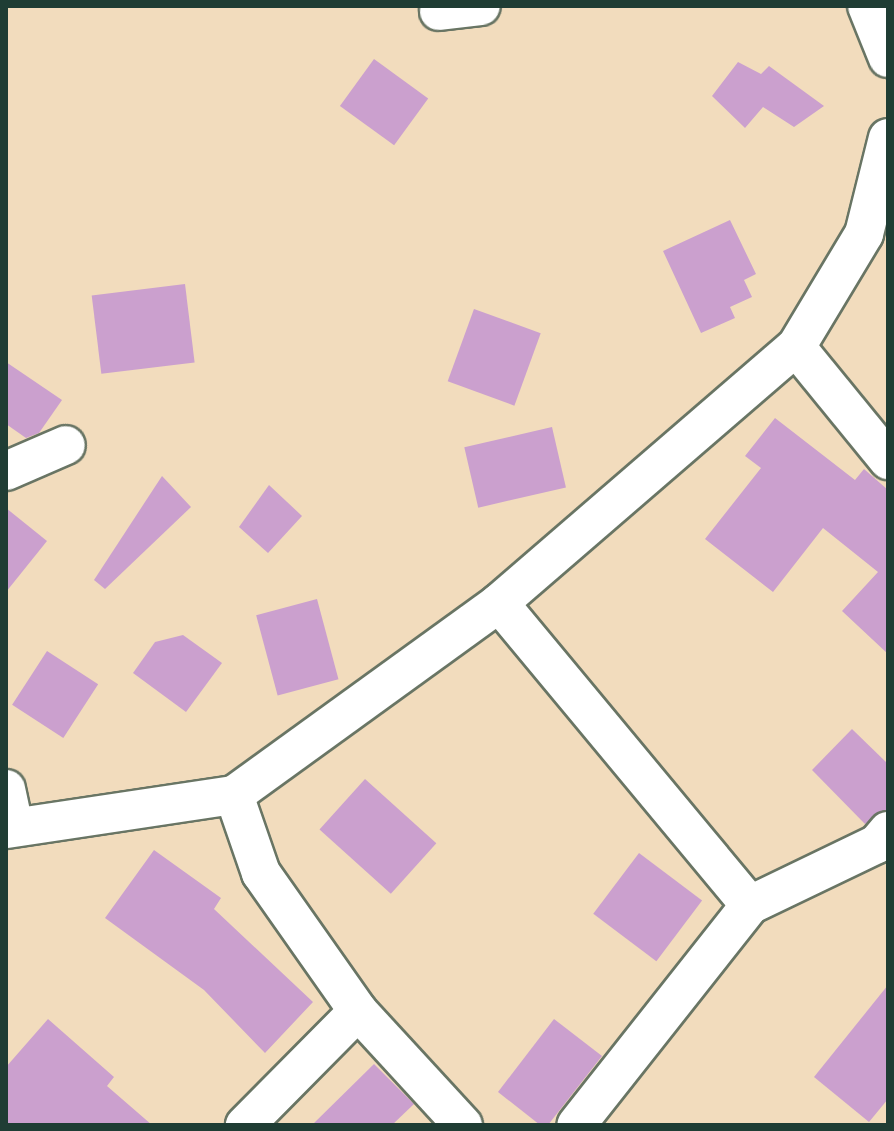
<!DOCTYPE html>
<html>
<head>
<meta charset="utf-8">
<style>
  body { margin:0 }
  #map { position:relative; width:894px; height:1131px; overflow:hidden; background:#f2dcbd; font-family:"Comic Neue",sans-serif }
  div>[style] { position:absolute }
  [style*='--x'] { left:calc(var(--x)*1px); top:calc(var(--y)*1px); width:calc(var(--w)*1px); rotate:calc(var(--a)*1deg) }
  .building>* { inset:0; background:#cba0ce; transform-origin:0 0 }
  .roads { filter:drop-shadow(2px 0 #697564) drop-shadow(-2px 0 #697564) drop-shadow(0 2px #697564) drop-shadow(0 -2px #697564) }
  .street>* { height:38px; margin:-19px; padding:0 19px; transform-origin:19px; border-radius:19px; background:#fff }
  span { translate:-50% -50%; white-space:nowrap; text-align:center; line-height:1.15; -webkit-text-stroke:7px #f6f6f2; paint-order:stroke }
  .frame { position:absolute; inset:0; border:8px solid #1f3d34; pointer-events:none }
</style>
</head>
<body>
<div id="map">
  <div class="building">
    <div style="left:374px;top:59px;width:67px;height:58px;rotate:36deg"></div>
    <div style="clip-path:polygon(738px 62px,761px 74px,769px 66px,824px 106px,794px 127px,763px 107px,745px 128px,712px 96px)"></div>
    <div style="clip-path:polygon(730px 220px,756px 274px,744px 280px,752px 297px,730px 307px,735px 318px,701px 333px,663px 251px)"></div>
    <div style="left:185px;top:284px;width:79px;height:94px;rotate:83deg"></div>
    <div style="left:474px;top:309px;width:71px;height:77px;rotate:20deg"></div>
    <div style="clip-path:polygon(6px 362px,62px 400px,39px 433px,26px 438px,6px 424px)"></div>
    <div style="clip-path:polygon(775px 418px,855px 480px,864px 469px,888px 490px,888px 654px,842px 611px,878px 572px,823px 528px,773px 592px,705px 539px,761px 468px,745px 456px)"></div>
    <div style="left:552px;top:427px;width:62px;height:90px;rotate:77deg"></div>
    <div style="clip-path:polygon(162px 476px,191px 507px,105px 589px,94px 580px)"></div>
    <div style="clip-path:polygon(269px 485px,302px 516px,268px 553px,239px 527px)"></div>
    <div style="clip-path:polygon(6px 508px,47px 541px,6px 592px)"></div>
    <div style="left:317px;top:599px;width:83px;height:63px;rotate:75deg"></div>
    <div style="clip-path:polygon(183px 635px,222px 663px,186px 712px,133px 673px,155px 642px)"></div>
    <div style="left:47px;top:651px;width:61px;height:64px;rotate:33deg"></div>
    <div style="clip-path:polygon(852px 729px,888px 764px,888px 810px,865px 824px,812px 770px)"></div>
    <div style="left:365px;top:779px;width:96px;height:68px;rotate:42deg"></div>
    <div style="clip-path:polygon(154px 850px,221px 898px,214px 909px,313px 1002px,265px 1053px,204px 990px,105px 918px)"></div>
    <div style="left:639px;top:853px;width:79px;height:76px;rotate:37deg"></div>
    <div style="clip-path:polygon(888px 985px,888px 1099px,869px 1122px,814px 1077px)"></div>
    <div style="clip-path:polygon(48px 1019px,114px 1077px,107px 1086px,152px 1125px,6px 1125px,6px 1067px)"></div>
    <div style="clip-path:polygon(554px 1019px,602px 1056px,548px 1125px,540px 1125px,498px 1092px)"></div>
    <div style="clip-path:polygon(374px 1064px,414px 1104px,392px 1125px,312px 1125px)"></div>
  </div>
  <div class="roads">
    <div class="street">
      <div style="--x:867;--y:6;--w:56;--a:68"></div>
      <div style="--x:439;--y:11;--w:42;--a:-6.8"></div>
      <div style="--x:796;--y:347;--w:146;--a:50.8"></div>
      <div style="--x:6;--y:471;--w:65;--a:-23.4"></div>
      <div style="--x:499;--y:603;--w:393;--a:50.3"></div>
      <div style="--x:750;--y:905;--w:280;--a:128.3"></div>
      <div style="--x:6;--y:789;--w:38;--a:78"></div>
      <div style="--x:234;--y:795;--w:83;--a:70.9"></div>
      <div style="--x:261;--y:873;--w:169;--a:54.9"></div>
      <div style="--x:358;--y:1011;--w:161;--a:134.7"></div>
      <div style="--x:6;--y:829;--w:231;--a:-8.5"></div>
      <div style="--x:234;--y:795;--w:327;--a:-35.9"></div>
      <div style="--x:499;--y:603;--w:392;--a:-40.8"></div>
      <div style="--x:796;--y:347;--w:132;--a:-59"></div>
      <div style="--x:864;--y:234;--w:99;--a:-76"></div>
      <div style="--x:750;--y:905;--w:141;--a:-25.7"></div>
      <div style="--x:877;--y:844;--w:17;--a:-50"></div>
      <div style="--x:358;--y:1011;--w:155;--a:47.4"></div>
    </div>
  </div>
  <div class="frame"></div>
</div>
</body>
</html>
